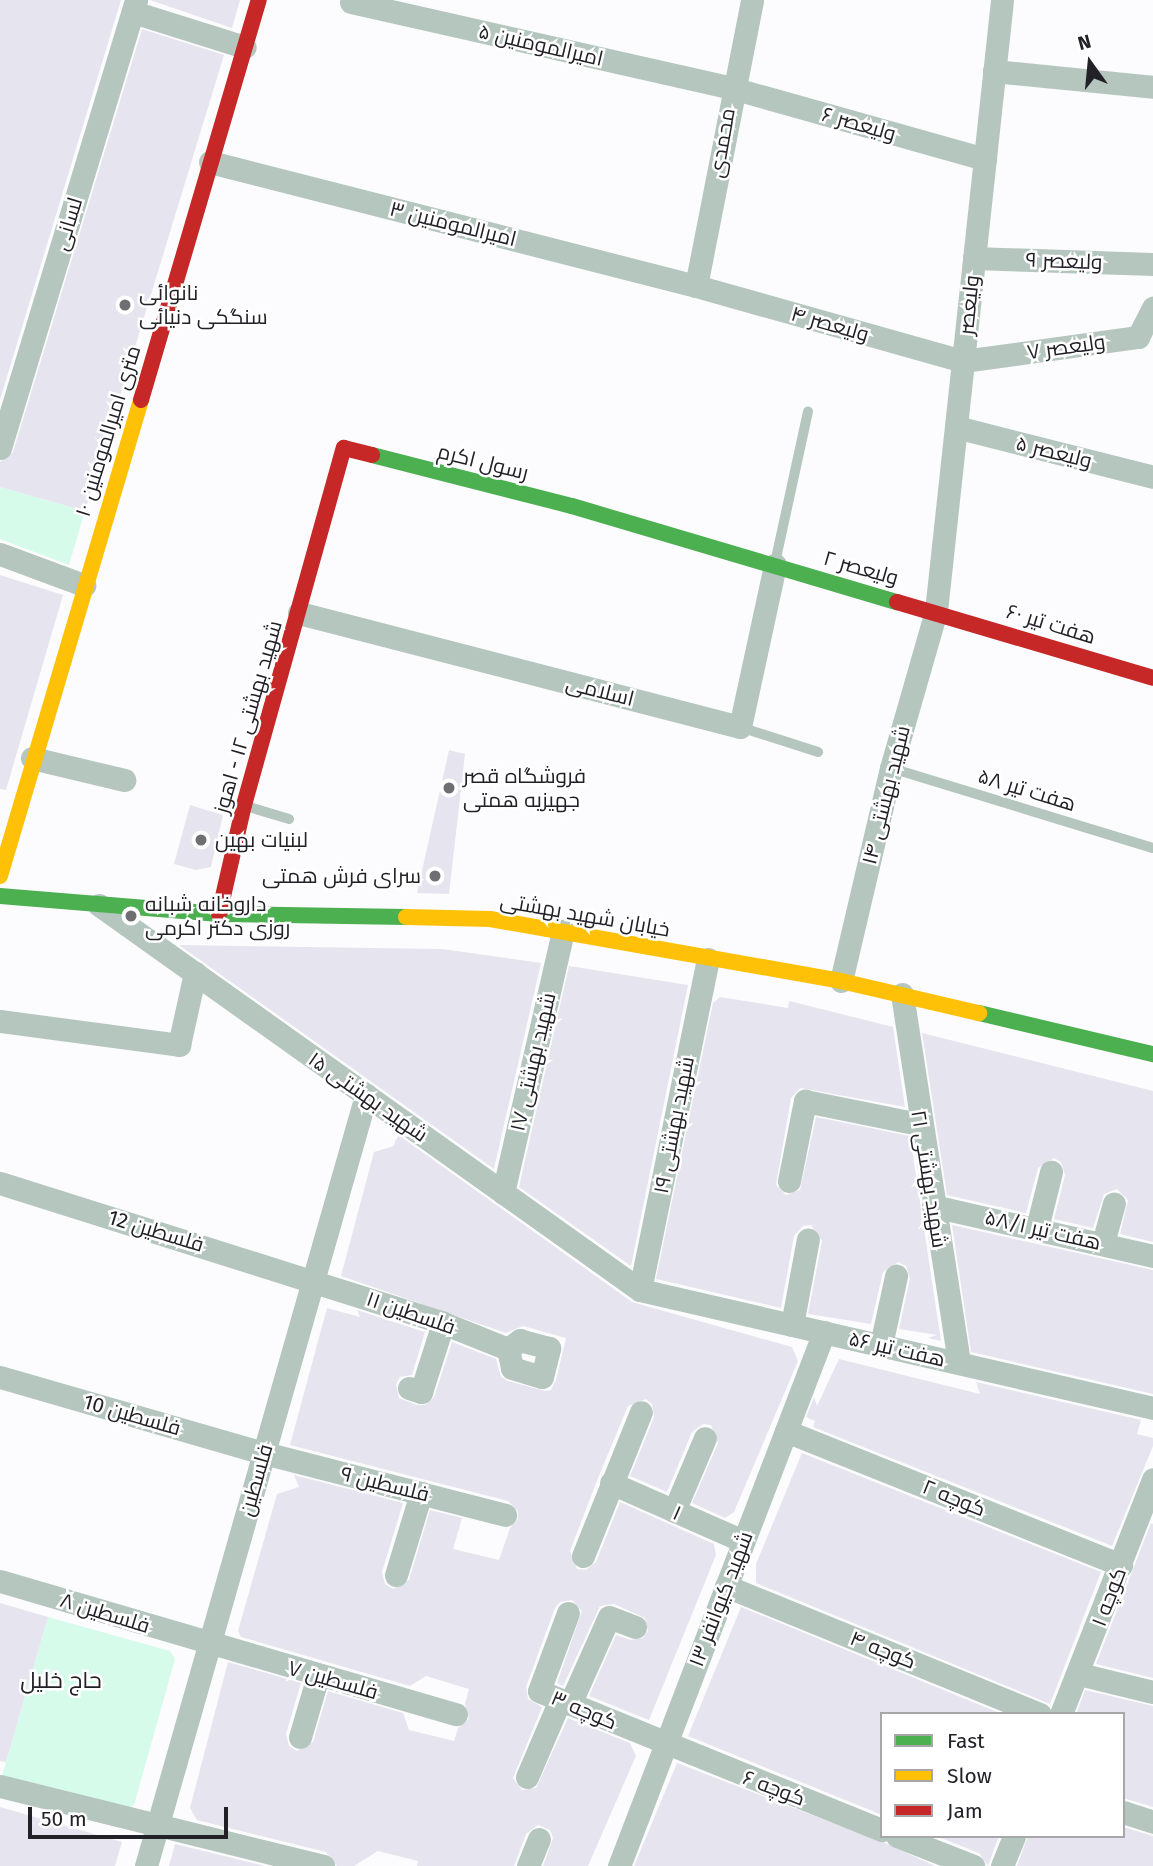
<!DOCTYPE html>
<html>
<head>
<meta charset="utf-8">
<style>
	body { margin:0 }
	#map { position:relative; width:1153px; height:1866px; overflow:hidden; background:#fcfcfe; font-family:"Fira Sans",Cairo,sans-serif }
	div>[style] { position:absolute }
	[style*='--x'] { left:calc(var(--x)*1px); top:calc(var(--y)*1px); width:calc(var(--w)*1px); rotate:calc(var(--a)*1deg) }
	.green>* { inset:0; background:#d6fbeb }
	.building>* { inset:0; background:#e6e4ee }
	.lane>* { height:10px; margin:-5px; padding:0 5px; transform-origin:5px; border-radius:5px; background:#b5c6be }
	.street>* { height:23px; margin:-11.5px; padding:0 11.5px; transform-origin:11.5px; border-radius:11.5px; background:#b5c6be }
	.fast>* { height:16px; margin:-8px; padding:0 8px; transform-origin:8px; border-radius:8px; background:#4caf50 }
	.slow>* { height:16px; margin:-8px; padding:0 8px; transform-origin:8px; border-radius:8px; background:#ffc107 }
	.jam>* { height:16px; margin:-8px; padding:0 8px; transform-origin:8px; border-radius:8px; background:#c62828 }
	.dots>* { width:19px; height:19px; translate:-50% -50%; box-sizing:border-box; border:4px solid #fff; border-radius:50% }
	span { translate:-50% -50%; white-space:nowrap; text-align:center; line-height:1.15; -webkit-text-stroke:5px #fff; paint-order:stroke }
	.street-label { font-size:21px; color:#222128 }
	.poi-label { font-size:21px; color:#222128 }
	.left { translate:0 -50%; text-align:left }
	.right { translate:-100% -50%; text-align:right }
	.neighbourhood-label { font-size:23px; color:#222128 }
	.legend { position:absolute; left:880px; top:1712px; width:245px; height:126px; box-sizing:border-box; background:#fff; border:2px solid #a7a6a9; margin:0; padding:9px 12px; list-style:none; font-size:21px; color:#222128 }
	.legend li { display:flex; align-items:center; gap:14px; height:35px }
	.legend b { width:35px; border:2px solid #a7a6a9 }
	.north { position:absolute; left:1055px; top:28px; width:70px; height:70px; -webkit-text-stroke:5px #fff; paint-order:stroke; rotate:345deg; font-size:19px; font-weight:700; line-height:28px; text-align:center; color:#222128 }
	.north::after { content:''; display:block; margin:auto; width:24px; height:32px; background:#222128; clip-path:polygon(50% 0,100% 100%,50% 72%,0 100%) }
	.scale { position:absolute; left:28px; top:1807px; width:200px; height:32px; box-sizing:border-box; border:4px solid #222128; border-top:0; padding-left:9px; font-size:21px; line-height:24px; white-space:nowrap; color:#222128; -webkit-text-stroke:5px #fff; paint-order:stroke }
</style>
</head>
<body>
<div id="map">
	<div class="green">
		<div style="clip-path:polygon(0 487px,85px 511px,69px 565px,0 539px)"></div>
		<div style="clip-path:polygon(48px 1617px,170px 1651px,175px 1659px,134px 1805px,124px 1811px,2px 1776px)"></div>
	</div>
	<div class="building">
		<div style="clip-path:polygon(0 0,121px 0,0 400px)"></div>
		<div style="clip-path:polygon(150px 0,240px 0,232px 28px)"></div>
		<div style="clip-path:polygon(142px 29px,224px 55px,85px 511px,0 487px,0 462px,13px 452px)"></div>
		<div style="clip-path:polygon(0 575px,63px 595px,6px 790px,0 789px)"></div>
		<div style="clip-path:polygon(449px 750px,465px 754px,449px 894px,417px 893px)"></div>
		<div style="clip-path:polygon(190px 805px,223px 815px,211px 867px,196px 870px,174px 864px)"></div>
		<div style="clip-path:polygon(179px 945px,442px 949px,541px 963px,494px 1169px)"></div>
		<div style="clip-path:polygon(569px 966px,688px 985px,631px 1266px,519px 1187px)"></div>
		<div style="clip-path:polygon(720px 997px,788px 1008px,789px 1001px,893px 1027px,905px 1107px,800px 1088px,791px 1098px,776px 1185px,786px 1195px,800px 1190px,816px 1117px,910px 1136px,941px 1341px,928px 1338px,937px 1335px,899px 1329px,910px 1278px,906px 1266px,898px 1262px,883px 1272px,871px 1324px,808px 1314px,822px 1241px,811px 1225px,803px 1226px,794px 1236px,781px 1308px,656px 1279px,713px 1003px)"></div>
		<div style="clip-path:polygon(922px 1033px,1153px 1091px,1153px 1242px,1120px 1234px,1128px 1200px,1117px 1189px,1104px 1194px,1093px 1228px,1054px 1219px,1065px 1175px,1061px 1162px,1054px 1158px,1038px 1168px,1026px 1213px,947px 1195px)"></div>
		<div style="clip-path:polygon(397px 1134px,632px 1302px,792px 1347px,798px 1361px,734px 1512px,725px 1518px,692px 1503px,718px 1443px,711px 1425px,703px 1424px,692px 1432px,667px 1492px,630px 1476px,654px 1417px,652px 1404px,646px 1399px,628px 1406px,598px 1478px,570px 1551px,577px 1569px,586px 1570px,596px 1562px,620px 1502px,714px 1544px,716px 1555px,649px 1720px,589px 1696px,616px 1635px,631px 1640px,643px 1638px,648px 1631px,645px 1618px,614px 1604px,600px 1606px,563px 1686px,557px 1683px,582px 1611px,572px 1600px,560px 1602px,555px 1608px,526px 1687px,528px 1699px,542px 1707px,513px 1778px,522px 1790px,536px 1788px,568px 1718px,630px 1743px,636px 1756px,588px 1866px,543px 1866px,553px 1838px,550px 1830px,538px 1825px,526px 1834px,514px 1866px,417px 1866px,418px 1861px,378px 1851px,354px 1866px,337px 1866px,326px 1852px,197px 1820px,190px 1808px,228px 1662px,301px 1683px,286px 1734px,289px 1746px,297px 1751px,313px 1742px,328px 1691px,403px 1713px,409px 1730px,454px 1741px,458px 1728px,469px 1719px,465px 1704px,469px 1689px,426px 1676px,410px 1686px,241px 1637px,238px 1631px,277px 1494px,299px 1487px,294px 1475px,403px 1503px,382px 1572px,385px 1584px,393px 1589px,409px 1580px,430px 1510px,462px 1518px,453px 1549px,499px 1560px,510px 1528px,518px 1519px,518px 1511px,508px 1501px,290px 1445px,327px 1308px,360px 1317px,357px 1310px,425px 1332px,412px 1375px,400px 1377px,396px 1384px,399px 1398px,417px 1405px,425px 1405px,434px 1397px,452px 1342px,496px 1359px,501px 1377px,508px 1381px,545px 1391px,551px 1390px,556px 1380px,566px 1338px,523px 1326px,506px 1333px,341px 1276px,374px 1152px,394px 1146px)"></div>
		<div style="clip-path:polygon(952px 1225px,1153px 1270px,1153px 1394px,971px 1352px)"></div>
		<div style="clip-path:polygon(839px 1359px,980px 1394px,976px 1382px,1141px 1420px,1137px 1434px,1153px 1438px,1153px 1446px,1112px 1546px,813px 1427px,815px 1421px,806px 1417px,814px 1397px,817px 1406px)"></div>
		<div style="clip-path:polygon(802px 1453px,1101px 1572px,1050px 1704px,756px 1583px,756px 1564px)"></div>
		<div style="clip-path:polygon(1151px 1523px,1153px 1524px,1153px 1678px,1096px 1664px)"></div>
		<div style="clip-path:polygon(0 1603px,48px 1617px,6px 1762px,0 1761px)"></div>
		<div style="clip-path:polygon(741px 1607px,1002px 1714px,882px 1714px,882px 1815px,688px 1736px)"></div>
		<div style="clip-path:polygon(1085px 1690px,1153px 1706px,1153px 1807px,1123px 1798px,1123px 1714px,1076px 1714px)"></div>
		<div style="clip-path:polygon(677px 1763px,885px 1843px,935px 1866px,634px 1866px)"></div>
		<div style="clip-path:polygon(0 1807px,122px 1842px,115px 1866px,0 1866px)"></div>
		<div style="clip-path:polygon(1123px 1827px,1153px 1836px,1153px 1866px,1017px 1866px,1028px 1836px,1123px 1836px)"></div>
		<div style="clip-path:polygon(936px 1836px,999px 1836px,988px 1866px,979px 1853px)"></div>
		<div style="clip-path:polygon(175px 1844px,265px 1866px,169px 1866px)"></div>
	</div>
	<div class="lane">
		<div style="--x:775;--y:563;--w:155;--a:-77.7"></div>
		<div style="--x:740;--y:727;--w:82;--a:17.8"></div>
		<div style="--x:891;--y:768;--w:274;--a:17"></div>
		<div style="--x:246;--y:806;--w:45;--a:16.8"></div>
	</div>
	<div class="street">
		<div style="--x:351;--y:2;--w:391;--a:12.7"></div>
		<div style="--x:732;--y:88;--w:263;--a:15.7"></div>
		<div style="--x:133;--y:12;--w:117;--a:17.4"></div>
		<div style="--x:994;--y:71;--w:160;--a:5.7"></div>
		<div style="--x:210;--y:162;--w:502;--a:14.31"></div>
		<div style="--x:696;--y:286;--w:277;--a:15.7"></div>
		<div style="--x:963;--y:361;--w:177;--a:-7.8"></div>
		<div style="--x:1138;--y:337;--w:33;--a:-63"></div>
		<div style="--x:974;--y:258;--w:179;--a:1.9"></div>
		<div style="--x:696;--y:286;--w:291;--a:-78.9"></div>
		<div style="--x:956;--y:427;--w:203;--a:14.2"></div>
		<div style="--x:0;--y:448;--w:468;--a:-73.1"></div>
		<div style="--x:0;--y:554;--w:90;--a:20.3"></div>
		<div style="--x:299;--y:613;--w:455;--a:14.5"></div>
		<div style="--x:740;--y:727;--w:166;--a:-77.8"></div>
		<div style="--x:32;--y:758;--w:95;--a:13.4"></div>
		<div style="--x:99;--y:905;--w:664;--a:35.44"></div>
		<div style="--x:640;--y:1290;--w:526;--a:12.95"></div>
		<div style="--x:841;--y:981;--w:219;--a:-76.8"></div>
		<div style="--x:891;--y:768;--w:163;--a:-74"></div>
		<div style="--x:936;--y:611;--w:615;--a:-83.83"></div>
		<div style="--x:902;--y:994;--w:373;--a:81.2"></div>
		<div style="--x:0;--y:1021;--w:181;--a:7.6"></div>
		<div style="--x:179;--y:1045;--w:74;--a:-77.5"></div>
		<div style="--x:789;--y:1181;--w:82;--a:-78.7"></div>
		<div style="--x:805;--y:1101;--w:116;--a:11.4"></div>
		<div style="--x:0;--y:1183;--w:465;--a:17.5"></div>
		<div style="--x:443;--y:1323;--w:70;--a:21.8"></div>
		<div style="--x:508;--y:1349;--w:19;--a:78"></div>
		<div style="--x:512;--y:1368;--w:31;--a:17"></div>
		<div style="--x:542;--y:1377;--w:30;--a:-76"></div>
		<div style="--x:549;--y:1348;--w:30;--a:-165"></div>
		<div style="--x:520;--y:1340;--w:15;--a:143"></div>
		<div style="--x:503;--y:1193;--w:269;--a:-77.1"></div>
		<div style="--x:933;--y:1206;--w:226;--a:12.8"></div>
		<div style="--x:1037;--y:1228;--w:58;--a:-76"></div>
		<div style="--x:1103;--y:1243;--w:41;--a:-74.6"></div>
		<div style="--x:640;--y:1290;--w:338;--a:-78.4"></div>
		<div style="--x:792;--y:1325;--w:87;--a:-79.5"></div>
		<div style="--x:881;--y:1345;--w:71;--a:-77.7"></div>
		<div style="--x:0;--y:1377;--w:275;--a:16.1"></div>
		<div style="--x:264;--y:1453;--w:249;--a:14.4"></div>
		<div style="--x:409;--y:1388;--w:13;--a:18"></div>
		<div style="--x:421;--y:1392;--w:72;--a:-72.3"></div>
		<div style="--x:786;--y:1431;--w:361;--a:21.8"></div>
		<div style="--x:611;--y:1483;--w:144;--a:23.7"></div>
		<div style="--x:674;--y:1511;--w:79;--a:-67"></div>
		<div style="--x:583;--y:1556;--w:155;--a:-68.1"></div>
		<div style="--x:396;--y:1575;--w:86;--a:-73"></div>
		<div style="--x:0;--y:1581;--w:475;--a:16.3"></div>
		<div style="--x:726;--y:1586;--w:339;--a:22.2"></div>
		<div style="--x:568;--y:1613;--w:83;--a:110.4"></div>
		<div style="--x:539;--y:1691;--w:370;--a:22.1"></div>
		<div style="--x:1079;--y:1674;--w:76;--a:13.7"></div>
		<div style="--x:570;--y:1704;--w:95;--a:-65.9"></div>
		<div style="--x:609;--y:1617;--w:28;--a:21"></div>
		<div style="--x:1061;--y:1714;--w:252;--a:-68.6"></div>
		<div style="--x:300;--y:1737;--w:64;--a:-73.6"></div>
		<div style="--x:527;--y:1777;--w:84;--a:-66.8"></div>
		<div style="--x:0;--y:1786;--w:333;--a:13.9"></div>
		<div style="--x:1123;--y:1812;--w:32;--a:18"></div>
		<div style="--x:897;--y:1836;--w:82;--a:21.5"></div>
		<div style="--x:146;--y:1866;--w:802;--a:-74.07"></div>
		<div style="--x:528;--y:1866;--w:29;--a:-68"></div>
		<div style="--x:619;--y:1866;--w:572;--a:-69"></div>
		<div style="--x:1002;--y:1866;--w:32;--a:-68"></div>
	</div>
	<div class="fast">
		<div style="--x:372;--y:455;--w:206;--a:14.3"></div>
		<div style="--x:572;--y:506;--w:339;--a:16.5"></div>
		<div style="--x:0;--y:896;--w:220;--a:4.7"></div>
		<div style="--x:219;--y:914;--w:187;--a:0.9"></div>
		<div style="--x:979;--y:1013;--w:179;--a:13.3"></div>
	</div>
	<div class="slow">
		<div style="--x:0;--y:876;--w:496;--a:-73.5"></div>
		<div style="--x:406;--y:917;--w:84;--a:1.4"></div>
		<div style="--x:490;--y:919;--w:356;--a:10"></div>
		<div style="--x:841;--y:981;--w:142;--a:13.1"></div>
	</div>
	<div class="jam">
		<div style="--x:141;--y:400;--w:417;--a:-73.6"></div>
		<div style="--x:897;--y:602;--w:267;--a:16.5"></div>
		<div style="--x:219;--y:914;--w:112;--a:-77.1"></div>
		<div style="--x:244;--y:805;--w:371;--a:-74.4"></div>
		<div style="--x:344;--y:448;--w:29;--a:14"></div>
	</div>
	<div class="dots">
		<div style="left:125px;top:305px;background:#6e6e73"></div>
		<div style="left:449px;top:788px;background:#6e6e73"></div>
		<div style="left:201px;top:840px;background:#6e6e73"></div>
		<div style="left:435px;top:876px;background:#6e6e73"></div>
		<div style="left:131px;top:916px;background:#6e6e73"></div>
	</div>
	<div class="street-label">
		<span style="left:541px;top:45px;rotate:13deg">امیرالمومنین ۵</span>
		<span style="left:859px;top:124px;rotate:16deg">ولیعصر ۶</span>
		<span style="left:722px;top:143px;rotate:-80deg">محمدی</span>
		<span style="left:68px;top:224px;rotate:-73deg">لسانی</span>
		<span style="left:453px;top:224px;rotate:14deg">امیرالمومنین ۳</span>
		<span style="left:1064px;top:261px;rotate:2deg">ولیعصر ۹</span>
		<span style="left:969px;top:305px;rotate:-84deg">ولیعصر</span>
		<span style="left:830px;top:324px;rotate:16deg">ولیعصر ۴</span>
		<span style="left:1066px;top:347px;rotate:-8deg">ولیعصر ۷</span>
		<span style="left:108px;top:431px;rotate:-73deg">۱۰ متری امیرالمومنین</span>
		<span style="left:1054px;top:452px;rotate:14deg">ولیعصر ۵</span>
		<span style="left:483px;top:462px;rotate:14deg">رسول اکرم</span>
		<span style="left:861px;top:568px;rotate:16deg">ولیعصر ۲</span>
		<span style="left:1051px;top:624px;rotate:17deg">هفت تیر ۶۰</span>
		<span style="left:600px;top:691px;rotate:14deg">اسلامی</span>
		<span style="left:248px;top:717px;rotate:-74deg">شهید بهشتی ۱۲ - اهوز</span>
		<span style="left:1027px;top:790px;rotate:17deg">هفت تیر ۵۸</span>
		<span style="left:886px;top:795px;rotate:-76deg">شهید بهشتی ۱۴</span>
		<span style="left:585px;top:915px;rotate:10deg">خیابان شهید بهشتی</span>
		<span style="left:533px;top:1062px;rotate:-77deg">شهید بهشتی ۱۷</span>
		<span style="left:368px;top:1097px;rotate:35deg">شهید بهشتی ۱۵</span>
		<span style="left:674px;top:1125px;rotate:-79deg">شهید بهشتی ۱۹</span>
		<span style="left:929px;top:1179px;rotate:81deg">شهید بهشتی ۲۱</span>
		<span style="left:1043px;top:1230px;rotate:13deg">هفت تیر ۵۸/۱</span>
		<span style="left:156px;top:1231px;rotate:17deg">فلسطین 12</span>
		<span style="left:411px;top:1313px;rotate:19deg">فلسطین ۱۱</span>
		<span style="left:897px;top:1349px;rotate:13deg">هفت تیر ۵۶</span>
		<span style="left:132px;top:1415px;rotate:16deg">فلسطین 10</span>
		<span style="left:256px;top:1480px;rotate:-74deg">فلسطین</span>
		<span style="left:385px;top:1484px;rotate:14deg">فلسطین ۹</span>
		<span style="left:954px;top:1498px;rotate:22deg">کوچه ۲</span>
		<span style="left:677px;top:1513px;rotate:24deg">۱</span>
		<span style="left:1109px;top:1597px;rotate:-69deg">کوچه ۱</span>
		<span style="left:721px;top:1599px;rotate:-69deg">شهید کیوانفر ۱۳</span>
		<span style="left:105px;top:1613px;rotate:17deg">فلسطین ۸</span>
		<span style="left:883px;top:1650px;rotate:22deg">کوچه ۴</span>
		<span style="left:333px;top:1680px;rotate:16deg">فلسطین ۷</span>
		<span style="left:584px;top:1710px;rotate:23deg">کوچه ۳</span>
		<span style="left:774px;top:1788px;rotate:21deg">کوچه ۶</span>
	</div>
	<div class="poi-label">
		<span class="left" style="left:139px;top:305px">نانوائی<br>سنگکی دنیائی</span>
		<span class="left" style="left:463px;top:788px">فروشگاه قصر<br>جهیزیه همتی</span>
		<span class="left" style="left:215px;top:840px">لبنیات بهین</span>
		<span class="right" style="left:421px;top:876px">سرای فرش همتی</span>
		<span class="left" style="left:145px;top:916px">داروخانه شبانه<br>روزی دکتر اکرمی</span>
	</div>
	<div class="neighbourhood-label">
		<span style="left:61px;top:1680px">حاج خلیل</span>
	</div>
	<ul class="legend">
	<li><b style="height:9px;background:#4caf50"></b>Fast</li>
	<li><b style="height:9px;background:#ffc107"></b>Slow</li>
	<li><b style="height:9px;background:#c62828"></b>Jam</li>
	</ul>
	<div class="north">N</div>
	<div class="scale">50 m</div>
</div>
</body>
</html>
